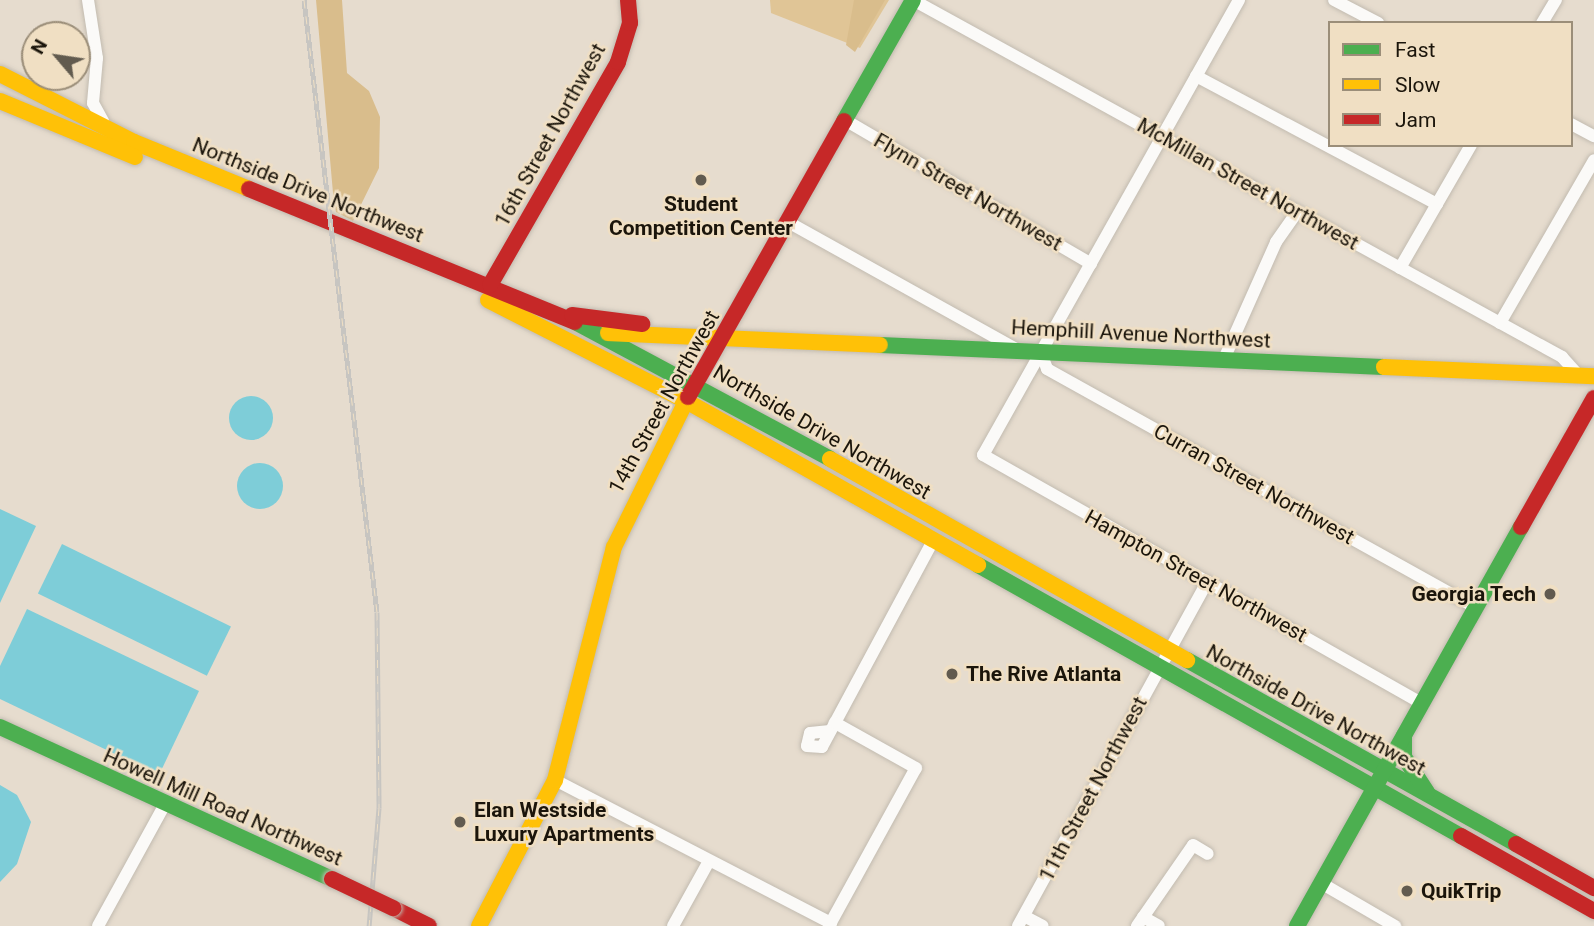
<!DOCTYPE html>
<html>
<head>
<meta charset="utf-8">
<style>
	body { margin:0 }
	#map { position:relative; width:1594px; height:926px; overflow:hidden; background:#e6dcce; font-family:Roboto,sans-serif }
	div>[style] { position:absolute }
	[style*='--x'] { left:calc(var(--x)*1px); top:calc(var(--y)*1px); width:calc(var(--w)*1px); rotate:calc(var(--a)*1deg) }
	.green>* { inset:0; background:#e0c596 }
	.forest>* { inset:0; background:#d9bd8c }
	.water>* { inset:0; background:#7ecdd8; transform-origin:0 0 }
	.round { border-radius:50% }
	.roads { filter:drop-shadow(0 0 2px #c2bbb0) drop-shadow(0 0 2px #c2bbb0) }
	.street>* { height:12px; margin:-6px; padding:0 6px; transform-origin:6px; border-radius:6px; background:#fbfaf8 }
	.fast>* { height:16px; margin:-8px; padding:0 8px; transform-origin:8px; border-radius:8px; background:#4caf50 }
	.slow>* { height:16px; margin:-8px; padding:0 8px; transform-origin:8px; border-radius:8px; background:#ffc107 }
	.jam>* { height:16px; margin:-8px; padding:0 8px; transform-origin:8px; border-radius:8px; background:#c62828 }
	.rail>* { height:5px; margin-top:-2.5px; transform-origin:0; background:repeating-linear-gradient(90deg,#f0dfc3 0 8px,#c7c5c1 0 16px); box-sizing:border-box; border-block:2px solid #c7c5c1 }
	.bridges { filter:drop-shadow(0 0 2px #c2bbb0) drop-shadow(0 0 2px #c2bbb0) }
	.jam-bridge>* { height:16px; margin:-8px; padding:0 8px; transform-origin:8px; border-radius:8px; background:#c62828 }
	.dots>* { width:19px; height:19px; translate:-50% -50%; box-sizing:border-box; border:4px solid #f0dfc3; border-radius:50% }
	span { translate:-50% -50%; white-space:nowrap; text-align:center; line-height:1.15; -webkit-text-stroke:5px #f0dfc3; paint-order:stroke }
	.street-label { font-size:21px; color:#1b150b }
	.poi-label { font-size:21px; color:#1b150b; font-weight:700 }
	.right { translate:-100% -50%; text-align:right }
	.left { translate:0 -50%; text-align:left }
	.legend { position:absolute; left:1328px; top:21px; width:245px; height:126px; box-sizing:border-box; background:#f0dfc3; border:2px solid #9b8e79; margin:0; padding:9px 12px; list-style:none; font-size:21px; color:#1b150b }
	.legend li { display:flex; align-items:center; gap:14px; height:35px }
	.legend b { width:35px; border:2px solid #9b8e79 }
	.north { position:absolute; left:21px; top:21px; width:70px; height:70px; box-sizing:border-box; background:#f0dfc3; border:2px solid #9b8e79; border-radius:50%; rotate:299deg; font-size:19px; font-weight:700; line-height:28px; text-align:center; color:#1b150b }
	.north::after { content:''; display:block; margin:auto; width:24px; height:32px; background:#625b4f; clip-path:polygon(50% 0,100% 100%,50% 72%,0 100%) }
</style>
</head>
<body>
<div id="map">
	<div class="green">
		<div style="clip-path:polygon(770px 0,889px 0,860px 48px,771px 13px)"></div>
	</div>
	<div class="forest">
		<div style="clip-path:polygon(316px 0,342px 0,347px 73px,369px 91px,380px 117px,379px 168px,353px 221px,336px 212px,333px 193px)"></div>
		<div style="clip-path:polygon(854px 0,885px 0,855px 52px,846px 45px)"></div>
	</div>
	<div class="water">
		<div class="round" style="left:229px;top:396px;width:44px;height:44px"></div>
		<div class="round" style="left:237px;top:463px;width:46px;height:46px"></div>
		<div style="clip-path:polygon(0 509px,36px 526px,0 603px)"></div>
		<div style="left:62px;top:544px;width:188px;height:55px;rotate:26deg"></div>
		<div style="clip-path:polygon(27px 609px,199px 691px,159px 775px,0 699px,0 666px)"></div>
		<div style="clip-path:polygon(0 785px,17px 795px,31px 822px,17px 864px,0 882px)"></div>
	</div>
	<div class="roads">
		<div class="street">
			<div style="--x:88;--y:0;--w:59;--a:81.2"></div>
			<div style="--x:97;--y:58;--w:45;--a:95.1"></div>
			<div style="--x:93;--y:103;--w:21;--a:61"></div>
			<div style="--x:913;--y:0;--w:741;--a:28.81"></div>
			<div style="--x:1562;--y:357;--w:24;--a:48"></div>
			<div style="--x:1239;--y:0;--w:522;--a:119.36"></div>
			<div style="--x:983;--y:455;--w:506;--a:29.51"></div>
			<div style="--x:1334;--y:0;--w:50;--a:27.6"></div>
			<div style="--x:1542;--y:23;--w:27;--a:-59"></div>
			<div style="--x:1196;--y:76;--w:273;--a:28"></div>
			<div style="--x:845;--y:120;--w:285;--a:30.3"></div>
			<div style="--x:1571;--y:124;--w:26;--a:28"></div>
			<div style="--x:788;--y:222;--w:261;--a:29.1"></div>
			<div style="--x:1400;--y:268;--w:142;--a:-60"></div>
			<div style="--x:1500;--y:323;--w:188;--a:-60"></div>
			<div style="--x:1041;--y:353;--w:17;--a:69"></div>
			<div style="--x:1047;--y:369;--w:491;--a:29.1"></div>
			<div style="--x:1224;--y:359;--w:128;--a:-66"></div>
			<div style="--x:1276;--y:242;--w:37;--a:-55"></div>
			<div style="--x:830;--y:731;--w:20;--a:174"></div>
			<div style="--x:810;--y:733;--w:13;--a:103"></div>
			<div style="--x:807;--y:746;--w:15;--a:4"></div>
			<div style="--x:822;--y:747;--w:236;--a:-61.7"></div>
			<div style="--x:555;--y:780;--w:311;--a:27.4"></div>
			<div style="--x:1321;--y:883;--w:86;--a:30.2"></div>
			<div style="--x:1024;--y:916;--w:21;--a:28"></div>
			<div style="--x:1143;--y:917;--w:18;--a:29"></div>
			<div style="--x:98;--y:926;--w:137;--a:-61.2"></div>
			<div style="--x:673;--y:926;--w:74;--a:-61"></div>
			<div style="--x:829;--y:926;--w:180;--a:-61.2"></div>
			<div style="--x:916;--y:768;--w:93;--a:-150.9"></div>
			<div style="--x:1018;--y:926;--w:393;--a:-61.2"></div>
			<div style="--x:1137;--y:926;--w:98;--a:-55.3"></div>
			<div style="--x:1193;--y:845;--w:17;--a:31"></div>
		</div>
		<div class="fast">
			<div style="--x:844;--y:121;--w:139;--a:-60.3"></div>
			<div style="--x:575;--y:322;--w:289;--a:28.2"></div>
			<div style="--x:880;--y:345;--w:504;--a:2.5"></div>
			<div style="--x:978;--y:565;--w:554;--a:29.3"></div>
			<div style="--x:1187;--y:660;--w:377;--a:29.2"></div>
			<div style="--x:0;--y:727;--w:365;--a:24.6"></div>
			<div style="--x:1404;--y:736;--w:21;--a:90"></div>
			<div style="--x:1404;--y:757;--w:42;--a:56.7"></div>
			<div style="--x:1297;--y:926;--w:458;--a:-60.7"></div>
		</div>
		<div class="slow">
			<div style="--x:0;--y:74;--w:150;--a:26.9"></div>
			<div style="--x:134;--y:142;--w:124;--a:22.2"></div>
			<div style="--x:0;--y:101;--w:146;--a:22.5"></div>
			<div style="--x:488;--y:300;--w:222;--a:27"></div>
			<div style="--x:686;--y:401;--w:335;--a:29.3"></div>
			<div style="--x:608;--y:333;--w:272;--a:2.5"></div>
			<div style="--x:1384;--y:367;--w:210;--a:2.5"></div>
			<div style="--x:830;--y:459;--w:410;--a:29.4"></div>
			<div style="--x:479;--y:926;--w:165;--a:-62.5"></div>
			<div style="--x:555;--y:780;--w:240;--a:-75.8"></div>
			<div style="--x:614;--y:547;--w:163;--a:-63.7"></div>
		</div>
		<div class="jam">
			<div style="--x:249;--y:189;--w:352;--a:22.2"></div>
			<div style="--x:490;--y:285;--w:257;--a:-60.1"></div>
			<div style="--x:618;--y:62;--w:41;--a:-72.9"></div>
			<div style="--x:630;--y:23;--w:23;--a:-95"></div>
			<div style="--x:572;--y:315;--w:71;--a:7.3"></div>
			<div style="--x:688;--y:397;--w:317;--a:-60.5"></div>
			<div style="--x:1521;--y:527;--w:148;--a:-60.5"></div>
			<div style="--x:1461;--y:836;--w:153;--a:29.4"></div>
			<div style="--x:1516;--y:844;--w:90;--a:29.4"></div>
			<div style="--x:393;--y:908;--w:40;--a:26.6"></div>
		</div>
	</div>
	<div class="rail">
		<div style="--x:304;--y:0;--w:616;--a:83.2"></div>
		<div style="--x:377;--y:612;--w:196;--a:89.4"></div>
		<div style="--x:379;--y:808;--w:118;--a:94.8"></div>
	</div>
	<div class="bridges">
		<div class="jam-bridge">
			<div style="--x:332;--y:879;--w:68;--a:25.4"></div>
		</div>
	</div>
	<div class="dots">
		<div style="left:701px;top:180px;background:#625b4f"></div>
		<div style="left:1550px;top:594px;background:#625b4f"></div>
		<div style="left:952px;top:674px;background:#625b4f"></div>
		<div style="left:460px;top:822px;background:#625b4f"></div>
		<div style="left:1407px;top:891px;background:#625b4f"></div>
	</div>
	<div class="street-label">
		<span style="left:550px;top:135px;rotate:-61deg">16th Street Northwest</span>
		<span style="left:1248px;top:184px;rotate:29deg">McMillan Street Northwest</span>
		<span style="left:308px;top:190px;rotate:22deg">Northside Drive Northwest</span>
		<span style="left:968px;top:192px;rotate:30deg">Flynn Street Northwest</span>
		<span style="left:1141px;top:334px;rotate:3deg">Hemphill Avenue Northwest</span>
		<span style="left:664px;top:402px;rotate:-61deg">14th Street Northwest</span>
		<span style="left:822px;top:432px;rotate:30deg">Northside Drive Northwest</span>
		<span style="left:1254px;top:484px;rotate:29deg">Curran Street Northwest</span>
		<span style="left:1196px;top:576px;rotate:29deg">Hampton Street Northwest</span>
		<span style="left:1316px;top:710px;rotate:29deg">Northside Drive Northwest</span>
		<span style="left:1093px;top:789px;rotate:-62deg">11th Street Northwest</span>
		<span style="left:223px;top:807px;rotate:24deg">Howell Mill Road Northwest</span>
	</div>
	<div class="poi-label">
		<span style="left:701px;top:216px">Student<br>Competition Center</span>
		<span class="right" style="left:1536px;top:594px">Georgia Tech</span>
		<span class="left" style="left:966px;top:674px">The Rive Atlanta</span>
		<span class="left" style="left:474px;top:822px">Elan Westside<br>Luxury Apartments</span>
		<span class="left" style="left:1421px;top:891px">QuikTrip</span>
	</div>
	<ul class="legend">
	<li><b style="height:9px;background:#4caf50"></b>Fast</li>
	<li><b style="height:9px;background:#ffc107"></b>Slow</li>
	<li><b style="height:9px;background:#c62828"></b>Jam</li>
	</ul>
	<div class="north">N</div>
</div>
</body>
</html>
